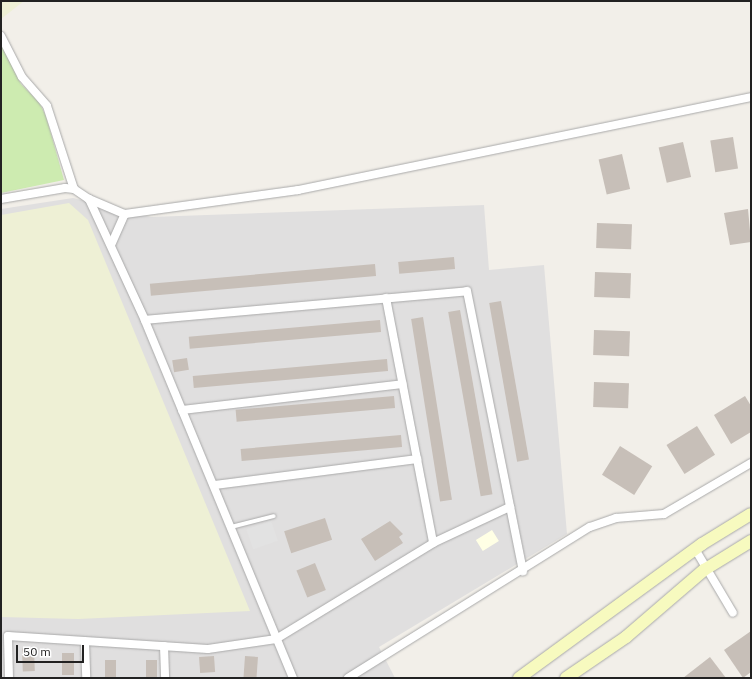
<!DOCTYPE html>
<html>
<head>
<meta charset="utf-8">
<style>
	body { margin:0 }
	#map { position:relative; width:752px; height:679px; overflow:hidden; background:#f2efe9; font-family:"IBM Plex Sans",sans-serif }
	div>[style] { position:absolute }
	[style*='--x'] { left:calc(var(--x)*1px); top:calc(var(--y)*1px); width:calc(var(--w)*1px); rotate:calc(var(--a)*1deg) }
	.residential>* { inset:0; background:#e0dfdf }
	.education>* { inset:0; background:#ffffe5; transform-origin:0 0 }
	.farmland>* { inset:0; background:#eef0d5 }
	.grass>* { inset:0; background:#cdebb0 }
	.parking>* { inset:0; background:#e2e2e2; transform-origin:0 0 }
	.building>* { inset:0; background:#c7bfb8; transform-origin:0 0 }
	.roads { filter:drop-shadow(0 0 1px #a9a9a9) drop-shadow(0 0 1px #a9a9a9) }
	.lane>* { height:4px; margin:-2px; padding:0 2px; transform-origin:2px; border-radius:2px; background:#fff }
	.street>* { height:8px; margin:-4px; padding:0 4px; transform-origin:4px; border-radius:4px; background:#fff }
	.secondary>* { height:12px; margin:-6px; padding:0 6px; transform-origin:6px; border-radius:6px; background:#f7fabf }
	span { translate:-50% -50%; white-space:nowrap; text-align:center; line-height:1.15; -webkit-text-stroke:3.5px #fff; paint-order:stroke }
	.frame { position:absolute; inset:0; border:2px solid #222; pointer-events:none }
	.scale { position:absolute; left:16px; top:645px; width:68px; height:18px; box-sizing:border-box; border:2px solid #222; border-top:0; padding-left:5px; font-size:12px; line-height:14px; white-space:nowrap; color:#222; -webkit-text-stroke:3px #fff; paint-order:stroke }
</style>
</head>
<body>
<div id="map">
	<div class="residential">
		<div style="clip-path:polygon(73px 198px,151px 217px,484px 205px,489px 270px,544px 265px,567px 534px,379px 647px,395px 678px,1px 678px,1px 209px)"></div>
	</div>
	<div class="education">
		<div style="left:492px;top:530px;width:13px;height:19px;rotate:58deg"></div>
	</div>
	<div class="farmland">
		<div style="clip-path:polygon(1px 1px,24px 1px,1px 19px)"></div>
		<div style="clip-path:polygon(69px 203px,88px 220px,250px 611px,78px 619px,1px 617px,1px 215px)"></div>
	</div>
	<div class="grass">
		<div style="clip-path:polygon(1px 44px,21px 84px,39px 102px,46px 116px,64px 180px,1px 193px)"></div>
	</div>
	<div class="parking">
		<div style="left:271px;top:521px;width:21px;height:26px;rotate:71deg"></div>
	</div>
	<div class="building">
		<div style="left:733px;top:137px;width:32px;height:23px;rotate:81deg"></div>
		<div style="left:683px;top:142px;width:36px;height:25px;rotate:77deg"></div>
		<div style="left:622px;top:154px;width:36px;height:24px;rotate:77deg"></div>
		<div style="clip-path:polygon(748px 209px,751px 242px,730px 245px,724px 213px)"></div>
		<div style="left:597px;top:223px;width:35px;height:25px;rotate:2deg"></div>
		<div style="left:454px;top:257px;width:12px;height:56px;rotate:85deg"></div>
		<div style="left:375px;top:264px;width:12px;height:226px;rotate:85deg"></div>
		<div style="left:595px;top:272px;width:36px;height:25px;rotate:2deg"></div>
		<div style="left:501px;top:301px;width:161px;height:12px;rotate:80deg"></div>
		<div style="left:460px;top:310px;width:187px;height:12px;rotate:80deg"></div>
		<div style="left:423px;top:317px;width:185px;height:12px;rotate:81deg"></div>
		<div style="left:380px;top:320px;width:12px;height:192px;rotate:85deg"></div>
		<div style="left:594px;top:330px;width:36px;height:25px;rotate:2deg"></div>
		<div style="left:187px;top:358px;width:12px;height:15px;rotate:81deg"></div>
		<div style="left:387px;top:359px;width:12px;height:195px;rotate:85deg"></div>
		<div style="left:594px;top:382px;width:35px;height:25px;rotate:2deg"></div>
		<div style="left:394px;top:396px;width:12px;height:159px;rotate:85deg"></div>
		<div style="clip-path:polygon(745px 396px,751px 406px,751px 432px,731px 444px,714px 415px)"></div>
		<div style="left:697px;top:426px;width:34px;height:36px;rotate:58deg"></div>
		<div style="left:401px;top:435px;width:12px;height:161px;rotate:85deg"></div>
		<div style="left:620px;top:446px;width:38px;height:34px;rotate:32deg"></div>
		<div style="left:325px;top:518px;width:23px;height:43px;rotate:72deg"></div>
		<div style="clip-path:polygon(390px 521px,403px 534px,399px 537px,403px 543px,375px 561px,361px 539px)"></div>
		<div style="left:315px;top:563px;width:29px;height:20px;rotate:68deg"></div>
		<div style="clip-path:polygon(751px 631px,751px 672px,743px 678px,724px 650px)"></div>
		<div style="left:34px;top:648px;width:23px;height:12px;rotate:88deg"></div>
		<div style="left:62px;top:653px;width:12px;height:22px"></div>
		<div style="left:214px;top:656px;width:16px;height:15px;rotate:86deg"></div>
		<div style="left:245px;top:656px;width:13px;height:22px;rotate:4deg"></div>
		<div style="clip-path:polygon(710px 657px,726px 678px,683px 678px)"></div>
		<div style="left:105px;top:660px;width:11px;height:18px"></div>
		<div style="left:146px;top:660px;width:11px;height:18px"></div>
	</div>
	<div class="roads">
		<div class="lane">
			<div style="--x:231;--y:527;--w:44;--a:-14.3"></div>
		</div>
		<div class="street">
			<div style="--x:1;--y:36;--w:46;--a:62.9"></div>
			<div style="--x:22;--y:77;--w:38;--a:49"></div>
			<div style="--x:47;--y:106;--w:87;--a:72"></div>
			<div style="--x:1;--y:199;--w:65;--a:-9.8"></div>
			<div style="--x:65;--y:188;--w:9;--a:6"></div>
			<div style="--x:74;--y:189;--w:18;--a:34"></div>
			<div style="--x:89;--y:199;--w:133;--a:65.2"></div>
			<div style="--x:89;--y:199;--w:39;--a:23"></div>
			<div style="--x:125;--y:214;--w:175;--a:-7.9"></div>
			<div style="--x:298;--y:190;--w:462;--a:-11.6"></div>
			<div style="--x:111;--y:245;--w:34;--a:-66"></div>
			<div style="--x:386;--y:298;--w:249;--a:79.1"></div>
			<div style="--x:182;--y:410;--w:222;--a:-6.7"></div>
			<div style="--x:215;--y:485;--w:204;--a:-7.3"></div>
			<div style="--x:695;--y:549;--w:74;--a:59.3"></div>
			<div style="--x:85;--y:642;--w:36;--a:88"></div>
			<div style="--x:164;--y:646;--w:32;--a:88"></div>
			<div style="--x:9;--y:678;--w:42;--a:-91.4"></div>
			<div style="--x:8;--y:636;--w:200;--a:3.7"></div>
			<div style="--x:208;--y:649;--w:69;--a:-8.4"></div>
			<div style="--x:276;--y:639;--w:184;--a:-31.4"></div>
			<div style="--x:433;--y:543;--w:85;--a:-25.1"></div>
			<div style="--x:293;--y:678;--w:387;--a:-112.5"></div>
			<div style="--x:145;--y:320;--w:323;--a:-5.1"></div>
			<div style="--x:467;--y:291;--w:286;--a:78.7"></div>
			<div style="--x:348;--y:678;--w:285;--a:-32"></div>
			<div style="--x:590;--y:527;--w:28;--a:-19"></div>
			<div style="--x:616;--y:518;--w:48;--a:-4.8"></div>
			<div style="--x:664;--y:514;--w:101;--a:-30.4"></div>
		</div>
		<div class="secondary">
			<div style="--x:519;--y:678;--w:227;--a:-36.2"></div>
			<div style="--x:702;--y:544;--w:57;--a:-31.5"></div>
			<div style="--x:566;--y:678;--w:73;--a:-34.3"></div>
			<div style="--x:626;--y:637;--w:103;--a:-40.7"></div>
			<div style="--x:704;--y:570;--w:55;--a:-31.7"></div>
		</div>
	</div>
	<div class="frame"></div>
	<div class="scale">50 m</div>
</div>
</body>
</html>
